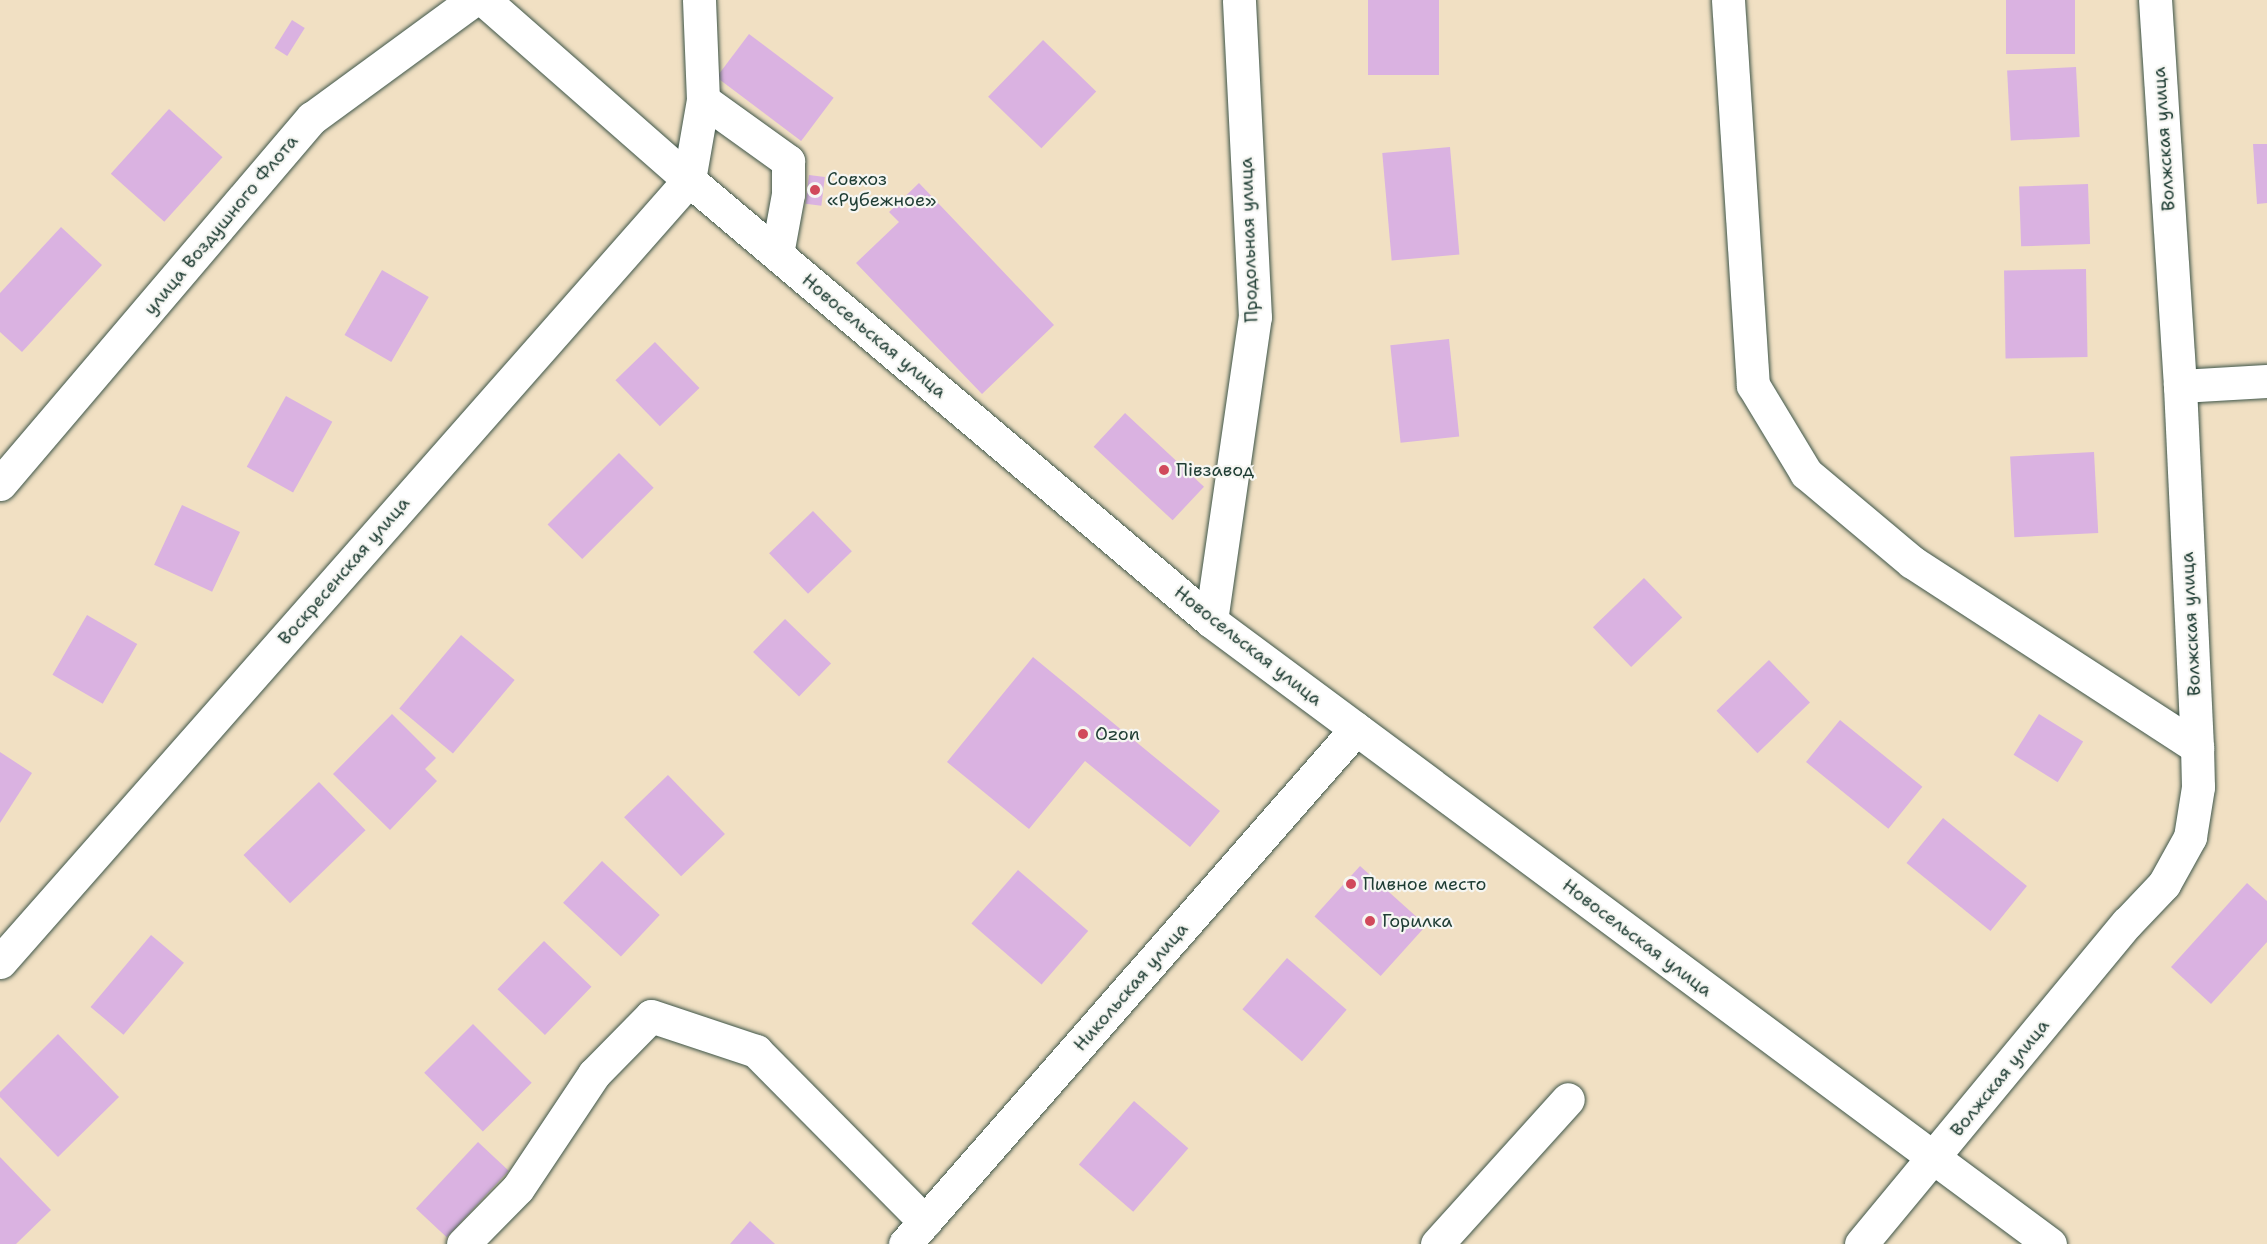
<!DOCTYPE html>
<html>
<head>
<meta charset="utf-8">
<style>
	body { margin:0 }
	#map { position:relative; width:2267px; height:1244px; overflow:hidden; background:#f1e0c3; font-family:"Shantell Sans",sans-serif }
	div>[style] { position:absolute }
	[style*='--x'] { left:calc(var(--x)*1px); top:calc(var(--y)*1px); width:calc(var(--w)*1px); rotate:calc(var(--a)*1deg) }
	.building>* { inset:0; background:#dab2e1; transform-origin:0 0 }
	.roads { filter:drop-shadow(0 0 2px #3e5549) drop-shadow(0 0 2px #3e5549) }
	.minor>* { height:33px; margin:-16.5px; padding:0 16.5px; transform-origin:16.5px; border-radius:16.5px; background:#fff }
	.dots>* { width:16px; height:16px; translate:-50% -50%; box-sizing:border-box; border:3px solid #f6f6f2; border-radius:50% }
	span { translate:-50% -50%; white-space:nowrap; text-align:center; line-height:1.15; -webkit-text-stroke:4.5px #f6f6f2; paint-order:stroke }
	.street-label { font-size:18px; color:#1f3d34 }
	.poi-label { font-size:18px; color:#1f3d34 }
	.left { translate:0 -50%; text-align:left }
</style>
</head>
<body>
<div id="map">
	<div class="building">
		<div style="left:1368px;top:0;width:71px;height:75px"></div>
		<div style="left:2006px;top:0;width:69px;height:54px"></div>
		<div style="left:292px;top:20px;width:15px;height:33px;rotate:32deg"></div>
		<div style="left:749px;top:34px;width:106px;height:54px;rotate:37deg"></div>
		<div style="left:1043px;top:40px;width:74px;height:79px;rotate:44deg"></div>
		<div style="left:2076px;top:67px;width:70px;height:69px;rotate:87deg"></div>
		<div style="left:169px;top:109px;width:72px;height:87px;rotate:42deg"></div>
		<div style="clip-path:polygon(2253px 144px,2267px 144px,2267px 203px,2257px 204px)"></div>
		<div style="left:1450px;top:147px;width:108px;height:68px;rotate:85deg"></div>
		<div style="left:809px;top:175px;width:16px;height:29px;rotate:7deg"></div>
		<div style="clip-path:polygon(919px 183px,1054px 325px,982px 394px,856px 263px,899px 222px,889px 212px)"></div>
		<div style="left:2088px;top:184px;width:60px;height:69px;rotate:88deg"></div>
		<div style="clip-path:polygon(61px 227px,102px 265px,22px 352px,0 332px,0 293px)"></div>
		<div style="left:2086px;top:269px;width:88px;height:82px;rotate:89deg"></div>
		<div style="left:382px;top:270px;width:54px;height:75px;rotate:30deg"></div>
		<div style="left:1449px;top:339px;width:98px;height:59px;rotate:84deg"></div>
		<div style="left:655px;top:342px;width:64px;height:55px;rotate:46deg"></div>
		<div style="left:286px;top:396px;width:53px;height:81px;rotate:29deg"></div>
		<div style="left:1125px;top:413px;width:108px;height:46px;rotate:43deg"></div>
		<div style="left:2094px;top:452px;width:81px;height:84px;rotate:87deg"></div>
		<div style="left:619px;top:453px;width:49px;height:101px;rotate:45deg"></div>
		<div style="left:182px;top:505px;width:64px;height:66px;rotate:25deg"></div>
		<div style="left:813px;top:511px;width:56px;height:61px;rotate:46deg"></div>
		<div style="left:1644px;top:578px;width:55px;height:71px;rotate:46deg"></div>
		<div style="left:87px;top:615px;width:58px;height:69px;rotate:30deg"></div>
		<div style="left:785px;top:619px;width:64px;height:46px;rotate:44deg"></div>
		<div style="left:461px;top:635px;width:70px;height:96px;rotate:40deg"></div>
		<div style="clip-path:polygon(1033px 657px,1220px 811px,1190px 847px,1085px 761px,1029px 829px,947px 762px)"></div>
		<div style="left:1769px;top:660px;width:59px;height:73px;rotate:46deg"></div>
		<div style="clip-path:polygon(392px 714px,436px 758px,425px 769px,437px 781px,390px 830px,333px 774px)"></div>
		<div style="left:2039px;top:714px;width:52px;height:48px;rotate:32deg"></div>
		<div style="left:1840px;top:720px;width:106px;height:54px;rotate:39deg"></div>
		<div style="clip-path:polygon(0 752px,32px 773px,0 823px)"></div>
		<div style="left:668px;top:775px;width:82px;height:61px;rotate:46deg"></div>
		<div style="left:319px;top:782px;width:67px;height:105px;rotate:46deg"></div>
		<div style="left:1943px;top:818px;width:108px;height:58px;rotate:39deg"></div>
		<div style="left:602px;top:861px;width:79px;height:57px;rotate:43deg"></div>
		<div style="left:1360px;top:866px;width:89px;height:68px;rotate:42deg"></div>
		<div style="left:1018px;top:870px;width:93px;height:71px;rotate:41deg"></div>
		<div style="clip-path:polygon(2247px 883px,2267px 901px,2267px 942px,2211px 1004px,2171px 967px)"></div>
		<div style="left:151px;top:935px;width:43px;height:94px;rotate:40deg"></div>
		<div style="left:544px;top:941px;width:66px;height:67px;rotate:44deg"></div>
		<div style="left:1287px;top:958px;width:79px;height:68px;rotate:41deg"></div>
		<div style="left:473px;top:1024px;width:83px;height:69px;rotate:45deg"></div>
		<div style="clip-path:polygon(58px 1034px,119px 1097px,58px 1157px,0 1097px,0 1092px)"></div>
		<div style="left:1134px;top:1101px;width:72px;height:84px;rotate:41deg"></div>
		<div style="left:478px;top:1142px;width:42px;height:91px;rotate:43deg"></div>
		<div style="clip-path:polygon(0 1157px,51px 1210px,16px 1244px,0 1244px)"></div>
		<div style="clip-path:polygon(750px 1221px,775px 1244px,730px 1244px)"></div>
	</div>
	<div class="roads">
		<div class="minor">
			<div style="--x:484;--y:0;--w:273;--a:41.3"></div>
			<div style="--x:689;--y:180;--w:683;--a:40.19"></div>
			<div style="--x:1211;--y:621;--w:1045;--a:36.6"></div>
			<div style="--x:699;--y:0;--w:100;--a:87.7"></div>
			<div style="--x:1728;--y:0;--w:386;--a:86.3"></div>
			<div style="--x:1753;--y:385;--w:103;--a:58.9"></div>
			<div style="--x:1806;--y:473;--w:138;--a:40"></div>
			<div style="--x:1912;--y:562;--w:340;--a:33"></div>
			<div style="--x:689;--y:180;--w:81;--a:-80.1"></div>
			<div style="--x:703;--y:100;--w:105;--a:35.7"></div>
			<div style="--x:788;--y:161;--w:33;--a:90"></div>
			<div style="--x:788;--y:194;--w:61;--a:100.4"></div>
			<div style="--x:2180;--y:386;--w:87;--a:-3.3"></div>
			<div style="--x:0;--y:484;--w:481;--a:-49.6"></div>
			<div style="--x:312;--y:118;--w:200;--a:-36.2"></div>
			<div style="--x:1211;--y:621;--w:307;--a:-81.8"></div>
			<div style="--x:1255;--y:317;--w:317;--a:-92.9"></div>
			<div style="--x:0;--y:962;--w:1042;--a:-48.62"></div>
			<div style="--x:463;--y:1244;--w:78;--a:-45.5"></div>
			<div style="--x:518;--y:1188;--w:137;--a:-56.3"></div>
			<div style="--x:594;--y:1074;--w:81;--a:-45.5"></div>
			<div style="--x:651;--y:1016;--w:111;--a:18.4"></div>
			<div style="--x:756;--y:1051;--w:240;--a:45.3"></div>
			<div style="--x:905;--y:1244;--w:685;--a:-48.79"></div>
			<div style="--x:1437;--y:1244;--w:195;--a:-47.9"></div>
			<div style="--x:1861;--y:1244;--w:417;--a:-50.4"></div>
			<div style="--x:2127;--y:923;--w:54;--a:-46.5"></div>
			<div style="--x:2164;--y:884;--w:54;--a:-61"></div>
			<div style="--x:2190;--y:837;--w:51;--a:-80.9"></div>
			<div style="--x:2198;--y:787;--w:40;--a:-91.4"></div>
			<div style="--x:2197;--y:747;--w:361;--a:-92.7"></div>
			<div style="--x:2180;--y:386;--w:387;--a:-93.7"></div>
		</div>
	</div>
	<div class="dots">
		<div style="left:815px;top:190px;background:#d1495b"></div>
		<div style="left:1164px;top:470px;background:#d1495b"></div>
		<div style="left:1083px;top:734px;background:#d1495b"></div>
		<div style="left:1351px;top:884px;background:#d1495b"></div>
		<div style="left:1370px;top:921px;background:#d1495b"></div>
	</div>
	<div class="street-label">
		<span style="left:2164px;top:139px;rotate:-94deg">Волжская улица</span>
		<span style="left:221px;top:225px;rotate:-50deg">улица Воздушного Флота</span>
		<span style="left:1249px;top:240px;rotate:-92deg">Продольная улица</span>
		<span style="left:874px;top:336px;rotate:40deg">Новосельская улица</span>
		<span style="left:344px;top:571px;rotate:-49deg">Воскресенская улица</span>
		<span style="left:2191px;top:624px;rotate:-93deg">Волжская улица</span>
		<span style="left:1248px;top:646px;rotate:38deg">Новосельская улица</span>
		<span style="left:1637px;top:938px;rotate:37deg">Новосельская улица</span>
		<span style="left:1131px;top:987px;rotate:-49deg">Никольская улица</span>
		<span style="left:2000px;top:1078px;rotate:-51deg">Волжская улица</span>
	</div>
	<div class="poi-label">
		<span class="left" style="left:827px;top:190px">Совхоз<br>«Рубежное»</span>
		<span class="left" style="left:1176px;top:470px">Пiвзавод</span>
		<span class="left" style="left:1095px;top:734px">Ozon</span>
		<span class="left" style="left:1363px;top:884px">Пивное место</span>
		<span class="left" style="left:1382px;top:921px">Горилка</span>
	</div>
</div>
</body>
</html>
